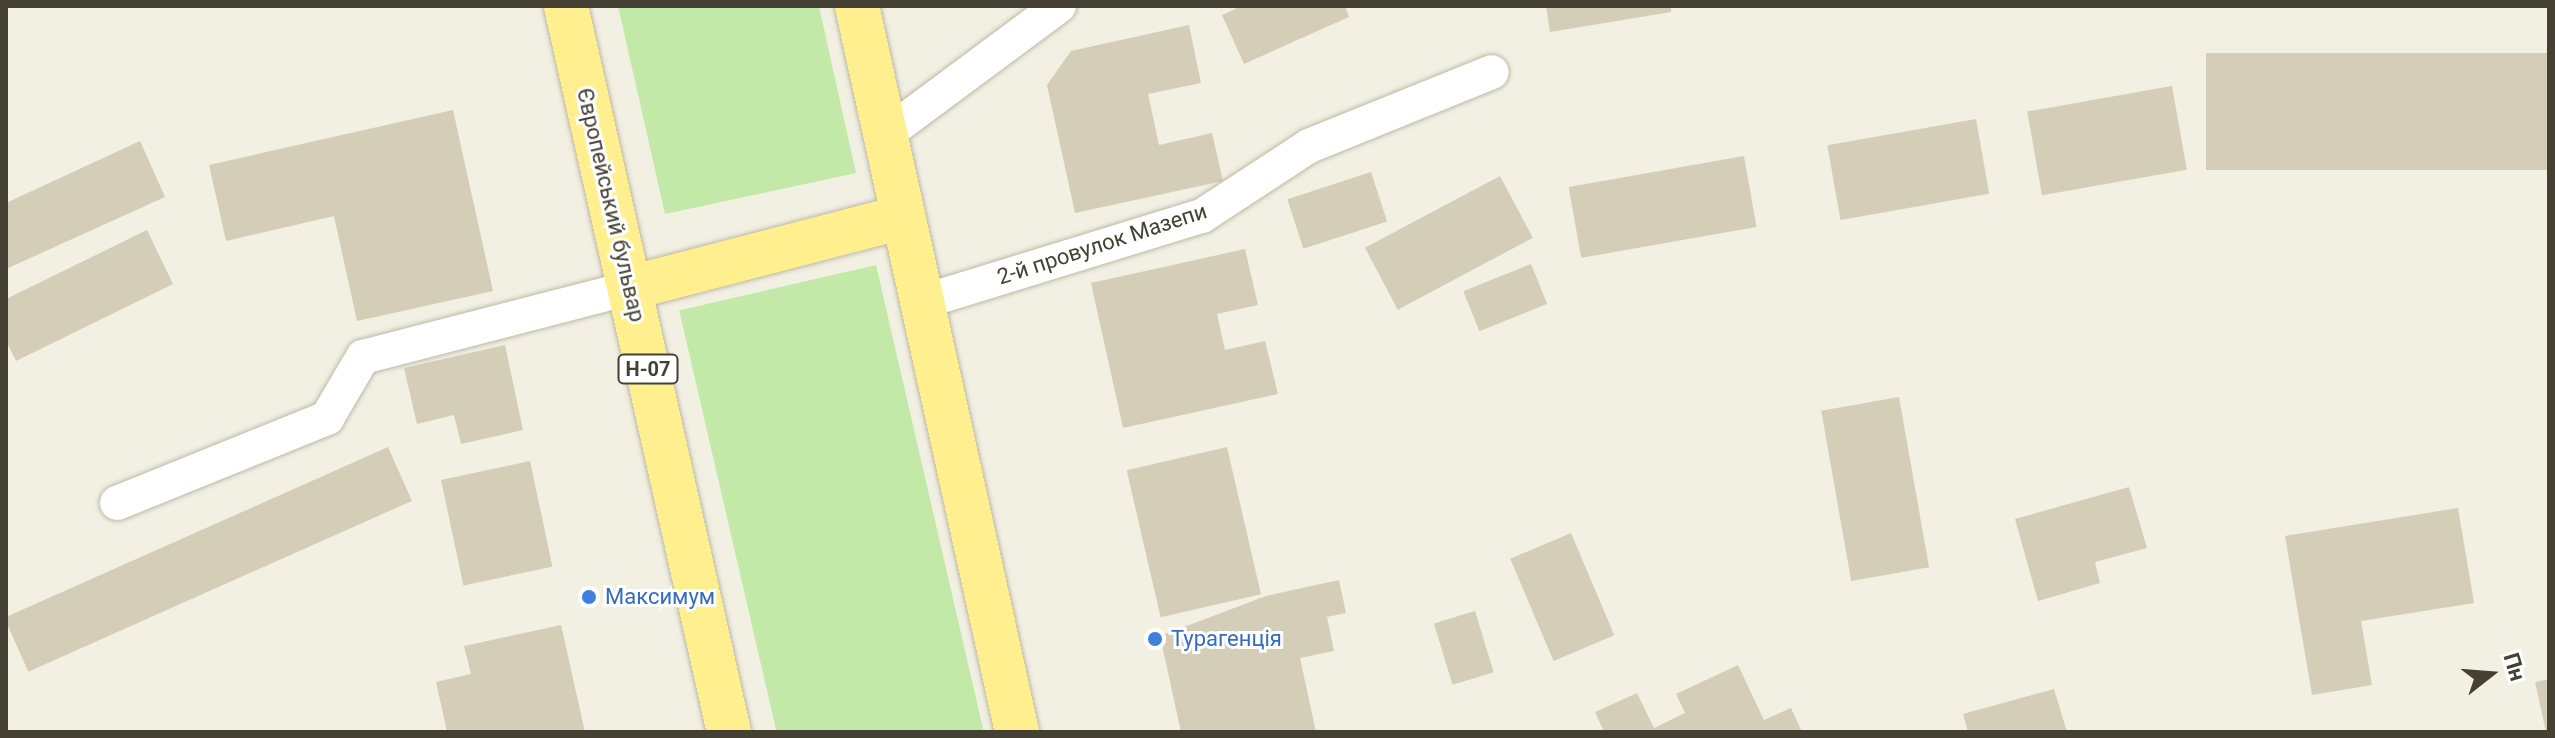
<!DOCTYPE html>
<html>
<head>
<meta charset="utf-8">
<style>
	body { margin:0 }
	#map { position:relative; width:2555px; height:738px; overflow:hidden; background:#f2f0e3; font-family:Roboto,sans-serif }
	div>[style] { position:absolute }
	[style*='--x'] { left:calc(var(--x)*1px); top:calc(var(--y)*1px); width:calc(var(--w)*1px); rotate:calc(var(--a)*1deg) }
	.green>* { inset:0; background:#c3e9a9; transform-origin:0 0 }
	.building>* { inset:0; background:#d4cdb7; transform-origin:0 0 }
	.roads { filter:drop-shadow(0 0 2px #beb9a5) drop-shadow(0 0 2px #beb9a5) }
	.lane>* { height:34px; margin:-17px; padding:0 17px; transform-origin:17px; border-radius:17px; background:#fff }
	.primary>* { height:44px; margin:-22px; padding:0 22px; transform-origin:22px; border-radius:22px; background:#ffef8f }
	.dots>* { width:22px; height:22px; translate:-50% -50%; box-sizing:border-box; border:4px solid #fff; border-radius:50% }
	span { translate:-50% -50%; white-space:nowrap; text-align:center; line-height:1.15; -webkit-text-stroke:6px #fff; paint-order:stroke }
	.shield-label span { padding:2px 6px; background:#fff; border:2px solid; border-radius:6px; -webkit-text-stroke-width:0 }
	.shield-label { font-size:20px; color:#444033; font-weight:700 }
	.street-label { font-size:22px; color:#444033 }
	.shop-label { font-size:22px; color:#366cbe }
	.left { translate:0 -50%; text-align:left }
	.frame { position:absolute; inset:0; border:8px solid #444033; pointer-events:none }
	.north { position:absolute; left:2451px; top:634px; width:80px; height:80px; -webkit-text-stroke:6px #fff; paint-order:stroke; rotate:73deg; font-size:22px; font-weight:700; line-height:32px; text-align:center; color:#444033 }
	.north::after { content:''; display:block; margin:auto; width:28px; height:36px; background:#444033; clip-path:polygon(50% 0,100% 100%,50% 72%,0 100%) }
</style>
</head>
<body>
<div id="map">
	<div class="green">
		<div style="clip-path:polygon(618px 6px,819px 6px,856px 173px,665px 214px)"></div>
		<div style="left:876px;top:265px;width:479px;height:202px;rotate:77deg"></div>
	</div>
	<div class="building">
		<div style="clip-path:polygon(1242px 6px,1345px 6px,1349px 17px,1244px 64px,1222px 15px)"></div>
		<div style="clip-path:polygon(1546px 6px,1671px 6px,1671px 12px,1550px 32px)"></div>
		<div style="clip-path:polygon(1189px 25px,1201px 83px,1148px 94px,1159px 145px,1212px 133px,1223px 181px,1075px 213px,1047px 85px,1071px 51px)"></div>
		<div style="left:2549px;top:53px;width:117px;height:343px;rotate:90deg"></div>
		<div style="left:2172px;top:86px;width:85px;height:147px;rotate:80deg"></div>
		<div style="clip-path:polygon(453px 110px,493px 291px,357px 321px,334px 216px,226px 241px,209px 165px)"></div>
		<div style="left:1976px;top:119px;width:76px;height:151px;rotate:80deg"></div>
		<div style="clip-path:polygon(140px 141px,165px 197px,6px 269px,6px 203px)"></div>
		<div style="left:1744px;top:156px;width:72px;height:178px;rotate:80deg"></div>
		<div style="left:1371px;top:172px;width:52px;height:88px;rotate:72deg"></div>
		<div style="left:1500px;top:176px;width:70px;height:153px;rotate:62deg"></div>
		<div style="clip-path:polygon(147px 230px,173px 284px,16px 361px,6px 341px,6px 299px)"></div>
		<div style="clip-path:polygon(1245px 249px,1258px 305px,1217px 314px,1225px 350px,1265px 341px,1278px 394px,1123px 428px,1091px 283px)"></div>
		<div style="left:1531px;top:264px;width:43px;height:73px;rotate:68deg"></div>
		<div style="clip-path:polygon(505px 345px,523px 430px,461px 444px,454px 415px,417px 424px,404px 368px)"></div>
		<div style="left:1899px;top:397px;width:173px;height:79px;rotate:80deg"></div>
		<div style="left:388px;top:447px;width:59px;height:420px;rotate:66deg"></div>
		<div style="left:1227px;top:447px;width:151px;height:103px;rotate:77deg"></div>
		<div style="left:530px;top:461px;width:108px;height:91px;rotate:78deg"></div>
		<div style="clip-path:polygon(2129px 487px,2147px 548px,2095px 562px,2100px 583px,2038px 601px,2015px 519px)"></div>
		<div style="clip-path:polygon(2458px 508px,2474px 603px,2361px 621px,2372px 685px,2312px 695px,2285px 536px)"></div>
		<div style="left:1571px;top:533px;width:111px;height:66px;rotate:67deg"></div>
		<div style="clip-path:polygon(1339px 580px,1346px 613px,1327px 617px,1334px 651px,1300px 658px,1316px 732px,1181px 732px,1160px 636px,1266px 596px)"></div>
		<div style="left:1475px;top:611px;width:64px;height:43px;rotate:73deg"></div>
		<div style="clip-path:polygon(561px 625px,585px 732px,447px 732px,436px 682px,471px 674px,464px 646px)"></div>
		<div style="clip-path:polygon(1738px 665px,1764px 720px,1791px 708px,1802px 732px,1604px 732px,1595px 712px,1637px 693px,1654px 728px,1685px 713px,1676px 694px)"></div>
		<div style="clip-path:polygon(2549px 679px,2549px 732px,2546px 732px,2535px 682px)"></div>
		<div style="clip-path:polygon(2054px 689px,2067px 732px,1968px 732px,1963px 714px)"></div>
	</div>
	<div class="roads">
		<div class="lane">
			<div style="--x:885;--y:135;--w:217;--a:-36.6"></div>
			<div style="--x:922;--y:302;--w:293;--a:-17.1"></div>
			<div style="--x:1202;--y:216;--w:128;--a:-33.2"></div>
			<div style="--x:1309;--y:146;--w:197;--a:-22"></div>
			<div style="--x:117;--y:503;--w:227;--a:-22"></div>
			<div style="--x:327;--y:418;--w:71;--a:-59.5"></div>
			<div style="--x:363;--y:357;--w:276;--a:-14.5"></div>
		</div>
		<div class="primary">
			<div style="--x:566;--y:6;--w:744;--a:77.35"></div>
			<div style="--x:857;--y:6;--w:743;--a:77.57"></div>
			<div style="--x:630;--y:288;--w:282;--a:-14.6"></div>
		</div>
	</div>
	<div class="dots">
		<div style="left:589px;top:597px;background:#3f7fe0"></div>
		<div style="left:1155px;top:639px;background:#3f7fe0"></div>
	</div>
	<div class="shield-label">
		<span style="left:648px;top:369px">Н-07</span>
	</div>
	<div class="street-label">
		<span style="left:611px;top:205px;rotate:77deg">Європейський бульвар</span>
		<span style="left:1102px;top:244px;rotate:-18deg">2-й провулок Мазепи</span>
	</div>
	<div class="shop-label">
		<span class="left" style="left:605px;top:597px">Максимум</span>
		<span class="left" style="left:1171px;top:639px">Турагенція</span>
	</div>
	<div class="frame"></div>
	<div class="north">Пн</div>
</div>
</body>
</html>
